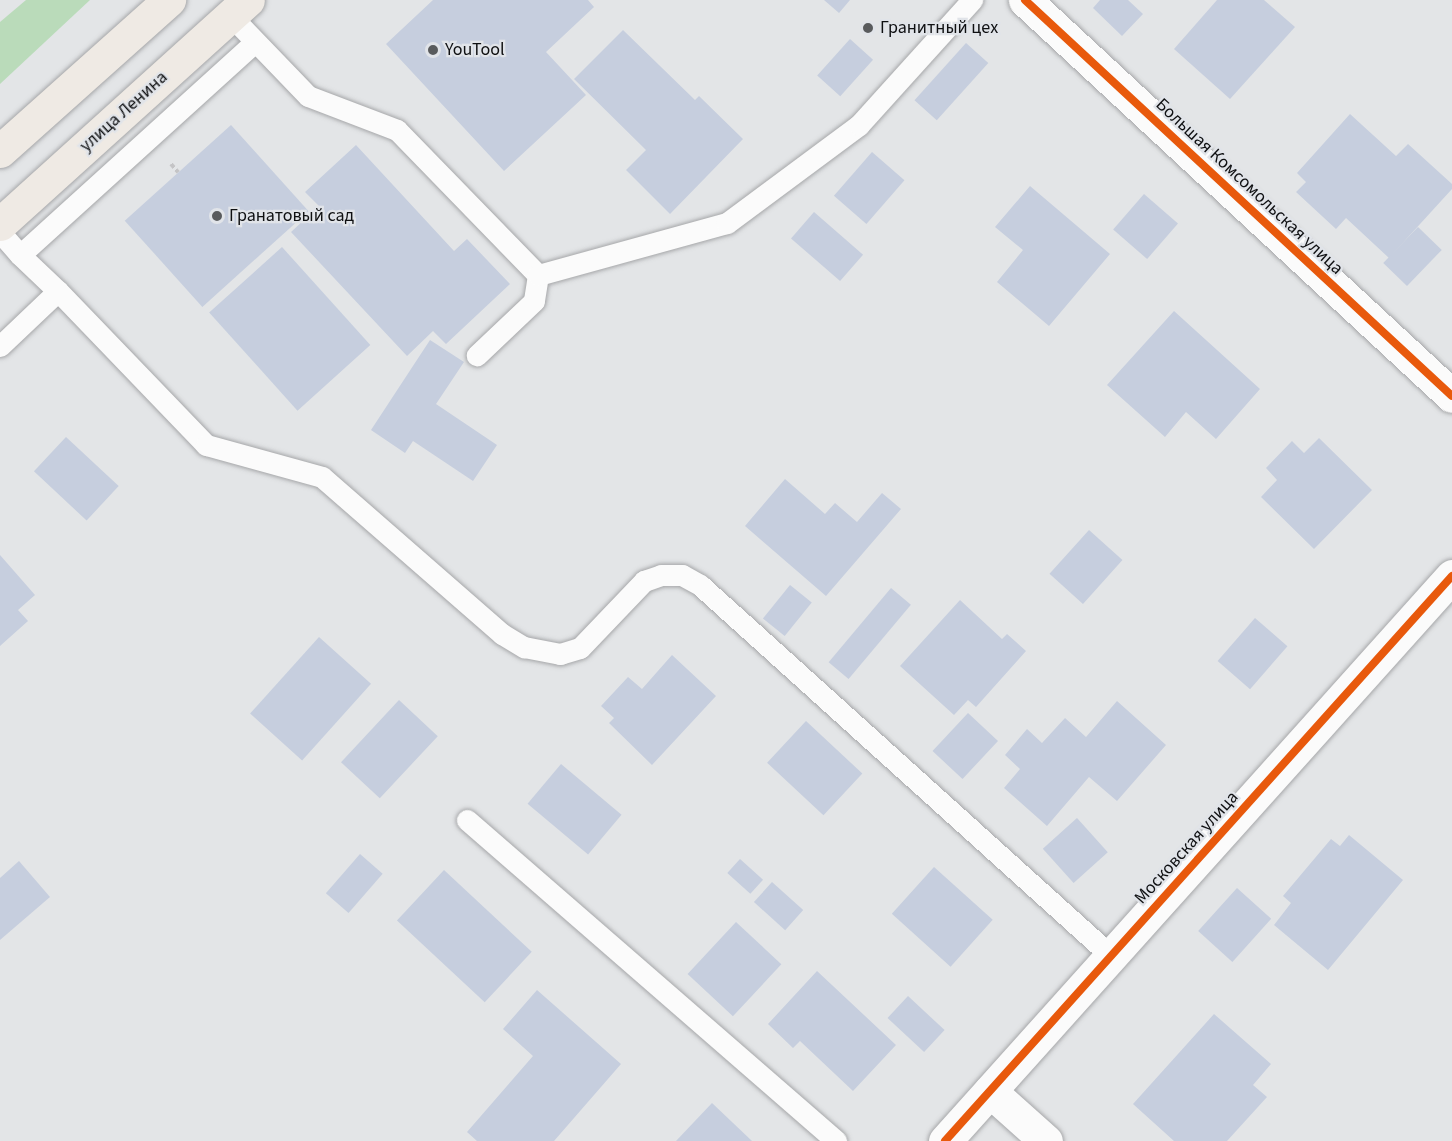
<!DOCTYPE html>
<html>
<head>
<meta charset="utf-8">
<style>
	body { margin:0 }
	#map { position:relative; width:1452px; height:1141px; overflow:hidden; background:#e3e5e7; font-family:"Source Sans 3",sans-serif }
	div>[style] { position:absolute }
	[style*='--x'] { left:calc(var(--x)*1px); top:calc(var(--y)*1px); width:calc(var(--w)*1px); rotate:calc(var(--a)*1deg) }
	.green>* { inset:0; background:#badbba }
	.building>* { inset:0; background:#c6cede; transform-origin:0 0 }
	.path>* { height:4px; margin-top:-2px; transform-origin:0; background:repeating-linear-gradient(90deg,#c4c4c6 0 4.5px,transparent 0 7.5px) }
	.roads { filter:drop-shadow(0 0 2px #a6a7a9) drop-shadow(0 0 2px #a6a7a9) }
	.lane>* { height:21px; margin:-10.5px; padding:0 10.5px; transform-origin:10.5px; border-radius:10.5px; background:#fbfbfb }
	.street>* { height:33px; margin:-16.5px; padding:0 16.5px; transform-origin:16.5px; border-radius:16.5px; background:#fbfbfb }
	.primary>* { height:33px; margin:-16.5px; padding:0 16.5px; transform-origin:16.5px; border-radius:16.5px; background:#efeae4 }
	.cycleway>* { height:8px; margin:-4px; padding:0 4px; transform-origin:4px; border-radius:4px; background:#e8590c }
	.dots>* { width:16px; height:16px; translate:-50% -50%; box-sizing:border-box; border:3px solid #e1e4e9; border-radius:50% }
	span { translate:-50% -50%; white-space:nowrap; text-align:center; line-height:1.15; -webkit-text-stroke:4.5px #e1e4e9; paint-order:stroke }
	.poi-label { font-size:18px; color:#0f1012 }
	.left { translate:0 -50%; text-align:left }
	.street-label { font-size:18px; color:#0f1012 }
</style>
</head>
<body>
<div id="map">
	<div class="green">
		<div style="clip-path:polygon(26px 0,90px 0,0 84px,0 22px)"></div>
	</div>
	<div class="building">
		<div style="clip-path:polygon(433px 0,588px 0,594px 7px,546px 52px,586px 95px,504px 171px,386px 44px)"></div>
		<div style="clip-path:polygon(824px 0,850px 0,839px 13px)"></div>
		<div style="clip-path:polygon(1100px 0,1128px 0,1143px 14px,1122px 36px,1093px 8px)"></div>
		<div style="clip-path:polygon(1217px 0,1264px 0,1295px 27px,1230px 99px,1174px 49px)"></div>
		<div style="clip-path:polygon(623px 30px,695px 100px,699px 96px,743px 139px,670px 214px,626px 170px,646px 150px,574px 79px)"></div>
		<div style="left:850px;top:39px;width:31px;height:49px;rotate:42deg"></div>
		<div style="left:966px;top:43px;width:30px;height:77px;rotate:42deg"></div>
		<div style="clip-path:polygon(1350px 114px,1396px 156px,1408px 144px,1452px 184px,1452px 189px,1389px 258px,1346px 218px,1336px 229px,1296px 192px,1306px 182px,1297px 173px)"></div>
		<div style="left:231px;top:125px;width:116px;height:143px;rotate:48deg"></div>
		<div style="clip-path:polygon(356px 145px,454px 251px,467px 239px,510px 284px,446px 344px,433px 331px,407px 356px,291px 232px,319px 206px,305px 192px)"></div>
		<div style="left:872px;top:152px;width:43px;height:58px;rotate:41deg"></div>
		<div style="clip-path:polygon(1030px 186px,1110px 254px,1049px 326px,997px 282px,1023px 250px,995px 227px)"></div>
		<div style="left:1144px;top:194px;width:45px;height:47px;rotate:41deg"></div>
		<div style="left:814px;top:212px;width:65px;height:35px;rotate:41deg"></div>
		<div style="left:1418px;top:227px;width:33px;height:50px;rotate:44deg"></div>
		<div style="left:282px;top:247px;width:132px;height:98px;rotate:48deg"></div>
		<div style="clip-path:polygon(1174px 311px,1260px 389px,1216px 439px,1186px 412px,1165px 437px,1107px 385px)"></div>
		<div style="clip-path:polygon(430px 340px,464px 362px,436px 404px,497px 445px,473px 481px,413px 441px,405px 453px,371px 430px)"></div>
		<div style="left:66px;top:437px;width:72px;height:47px;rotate:43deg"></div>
		<div style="clip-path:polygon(1319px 438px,1372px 490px,1314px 549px,1261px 497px,1277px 480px,1266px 468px,1292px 441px,1304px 453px)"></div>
		<div style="clip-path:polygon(785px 479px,825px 514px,835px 503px,857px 522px,882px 493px,901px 509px,826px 596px,745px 526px)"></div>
		<div style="left:1089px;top:530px;width:45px;height:59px;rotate:42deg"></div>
		<div style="clip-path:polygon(0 555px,35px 595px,18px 610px,28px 621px,0 646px)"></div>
		<div style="left:790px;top:585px;width:28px;height:43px;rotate:39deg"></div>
		<div style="left:891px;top:588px;width:26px;height:97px;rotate:40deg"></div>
		<div style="clip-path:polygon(960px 600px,1002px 639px,1007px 634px,1026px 651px,976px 707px,968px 700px,954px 715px,900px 666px)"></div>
		<div style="left:1255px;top:618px;width:43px;height:57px;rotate:41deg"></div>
		<div style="left:319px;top:637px;width:70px;height:103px;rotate:42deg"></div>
		<div style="clip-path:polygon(672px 655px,716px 696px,652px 765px,609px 723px,614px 718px,601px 706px,628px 677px,642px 689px)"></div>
		<div style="left:399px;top:700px;width:53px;height:85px;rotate:43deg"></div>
		<div style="clip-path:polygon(1117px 701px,1166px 745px,1117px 801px,1089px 777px,1047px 826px,1004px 788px,1020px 769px,1005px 755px,1027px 729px,1042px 743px,1065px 718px,1086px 737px)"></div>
		<div style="left:968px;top:713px;width:41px;height:52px;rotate:43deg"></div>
		<div style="left:806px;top:721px;width:77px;height:57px;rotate:43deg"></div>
		<div style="left:561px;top:764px;width:79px;height:52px;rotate:40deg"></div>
		<div style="left:1077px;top:818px;width:46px;height:46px;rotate:48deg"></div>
		<div style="clip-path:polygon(1349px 835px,1403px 880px,1328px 970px,1274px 925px,1291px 903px,1283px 896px,1331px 839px,1340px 846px)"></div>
		<div style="left:360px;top:854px;width:30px;height:52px;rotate:41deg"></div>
		<div style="left:740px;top:859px;width:31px;height:19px;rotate:42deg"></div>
		<div style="clip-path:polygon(19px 861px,50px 897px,0 940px,0 878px)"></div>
		<div style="left:934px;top:867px;width:79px;height:63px;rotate:42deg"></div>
		<div style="left:444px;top:870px;width:120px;height:69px;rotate:43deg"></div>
		<div style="left:772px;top:882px;width:42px;height:27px;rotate:42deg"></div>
		<div style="left:1237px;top:888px;width:46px;height:58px;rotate:42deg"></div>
		<div style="left:736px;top:922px;width:62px;height:71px;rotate:43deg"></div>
		<div style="clip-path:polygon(817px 971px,896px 1045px,853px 1091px,800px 1041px,793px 1048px,768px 1024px)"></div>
		<div style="clip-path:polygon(537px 990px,621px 1064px,554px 1141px,477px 1141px,467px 1132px,533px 1056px,503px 1029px)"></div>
		<div style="left:908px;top:996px;width:50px;height:30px;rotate:43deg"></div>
		<div style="clip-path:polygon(1214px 1014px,1271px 1064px,1253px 1085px,1267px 1097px,1227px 1141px,1174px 1141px,1133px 1104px)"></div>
		<div style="clip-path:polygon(712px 1103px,752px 1141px,676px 1141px)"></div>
	</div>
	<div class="path">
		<div style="--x:171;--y:164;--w:11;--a:49"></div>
	</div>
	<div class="roads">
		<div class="lane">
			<div style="--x:231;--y:16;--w:111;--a:46.1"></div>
			<div style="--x:308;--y:96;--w:95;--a:20.9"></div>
			<div style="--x:397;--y:130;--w:202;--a:45.8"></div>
			<div style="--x:538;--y:275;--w:26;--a:99"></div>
			<div style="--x:534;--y:301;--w:79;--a:136.5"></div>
			<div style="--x:0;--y:232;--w:30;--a:49"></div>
			<div style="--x:20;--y:255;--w:317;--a:-42.2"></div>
			<div style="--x:20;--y:255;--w:52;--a:43.5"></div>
			<div style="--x:538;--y:275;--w:196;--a:-15.4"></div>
			<div style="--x:727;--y:223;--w:164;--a:-36.6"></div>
			<div style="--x:859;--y:125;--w:169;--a:-47.9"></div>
			<div style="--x:0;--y:346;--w:80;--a:-43.5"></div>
			<div style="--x:58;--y:291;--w:214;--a:46.1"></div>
			<div style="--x:206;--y:445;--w:120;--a:15.4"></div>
			<div style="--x:322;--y:477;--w:239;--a:41.1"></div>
			<div style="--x:502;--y:634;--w:26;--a:31"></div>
			<div style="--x:524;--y:647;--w:37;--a:11"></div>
			<div style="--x:560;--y:654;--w:21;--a:-17"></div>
			<div style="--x:580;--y:648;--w:93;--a:-46.3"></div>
			<div style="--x:644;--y:581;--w:18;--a:-19"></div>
			<div style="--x:661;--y:575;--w:21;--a:0"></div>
			<div style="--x:682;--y:575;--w:21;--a:29"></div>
			<div style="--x:700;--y:585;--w:552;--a:42.06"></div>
			<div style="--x:467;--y:820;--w:489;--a:41"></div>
		</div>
		<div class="street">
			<div style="--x:1025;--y:0;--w:582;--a:42.84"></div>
			<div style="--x:990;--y:1091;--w:75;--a:41.8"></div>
			<div style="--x:945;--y:1141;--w:759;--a:-48.1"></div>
		</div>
		<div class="primary">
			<div style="--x:0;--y:151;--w:227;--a:-41.8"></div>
			<div style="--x:0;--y:224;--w:334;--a:-42.1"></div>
		</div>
	</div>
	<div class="cycleway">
		<div style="--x:1025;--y:0;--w:582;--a:42.84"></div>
		<div style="--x:945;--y:1141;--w:759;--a:-48.1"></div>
	</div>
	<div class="dots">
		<div style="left:868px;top:28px;background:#595b5d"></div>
		<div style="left:433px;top:50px;background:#595b5d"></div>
		<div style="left:217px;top:216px;background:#595b5d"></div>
	</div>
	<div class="poi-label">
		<span class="left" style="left:880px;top:28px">Гранитный цех</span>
		<span class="left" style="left:445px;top:50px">YouTool</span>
		<span class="left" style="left:229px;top:216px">Гранатовый сад</span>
	</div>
	<div class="street-label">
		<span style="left:124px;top:112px;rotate:-42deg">улица Ленина</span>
		<span style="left:1249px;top:187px;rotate:43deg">Большая Комсомольская улица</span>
		<span style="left:1187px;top:848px;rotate:-48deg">Московская улица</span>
	</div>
</div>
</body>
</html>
